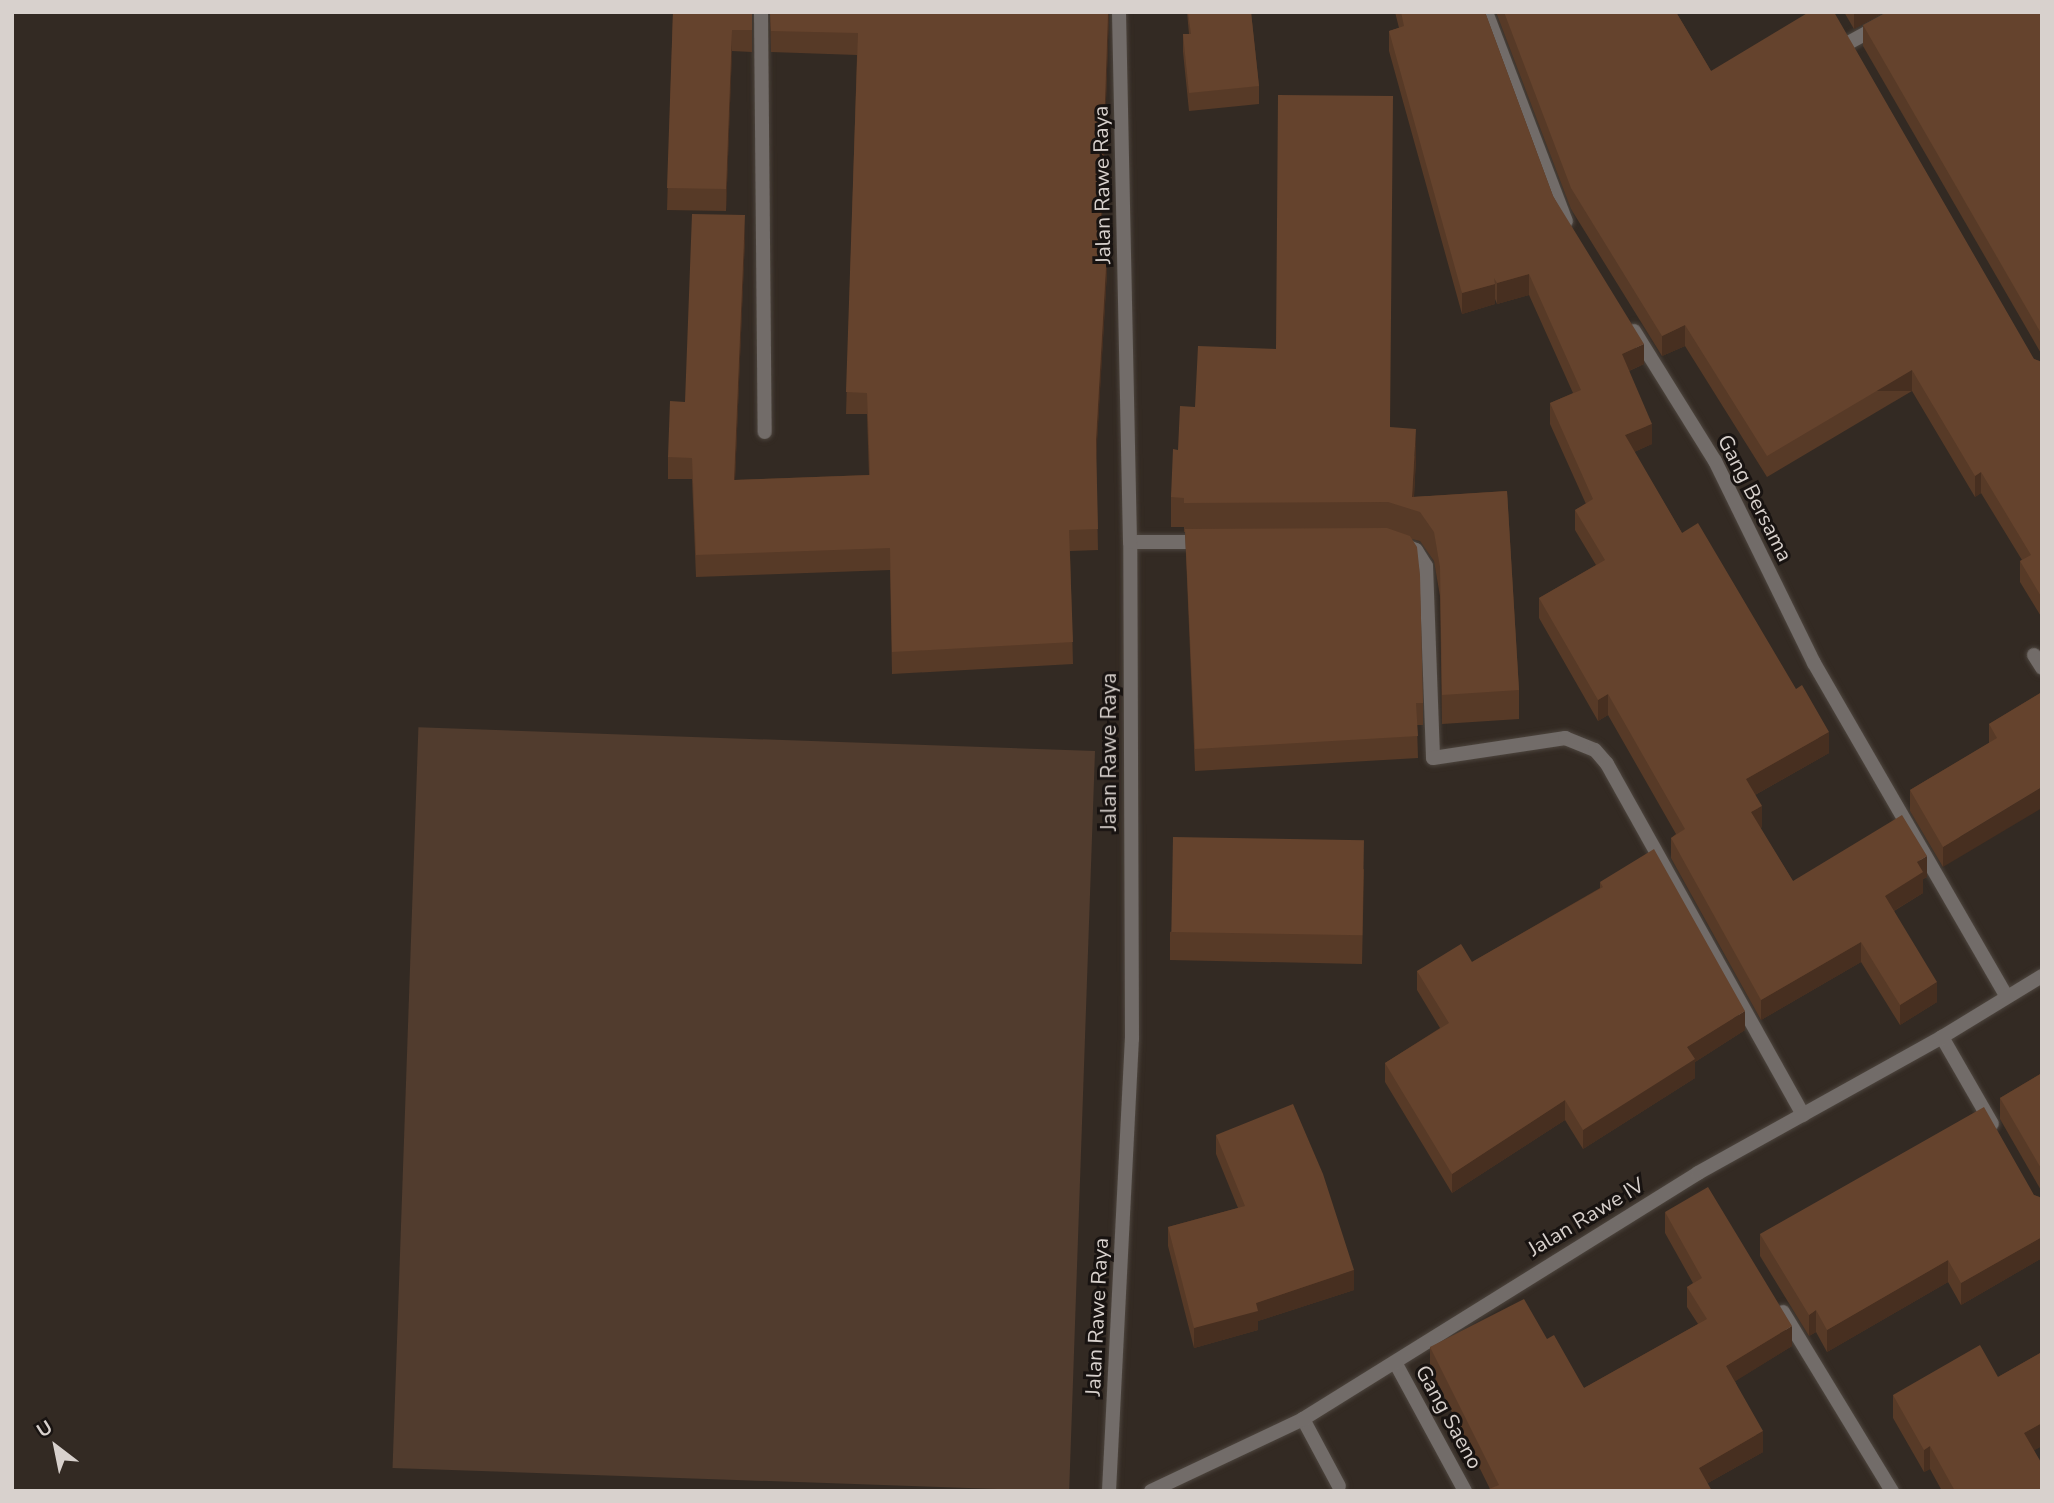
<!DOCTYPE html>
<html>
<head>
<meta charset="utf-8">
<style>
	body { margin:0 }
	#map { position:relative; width:2054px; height:1503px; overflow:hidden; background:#332a23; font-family:"Nunito Sans",sans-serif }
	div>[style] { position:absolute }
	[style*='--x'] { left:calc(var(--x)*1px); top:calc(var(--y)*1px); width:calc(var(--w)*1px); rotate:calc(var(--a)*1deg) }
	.green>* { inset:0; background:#513c2e; transform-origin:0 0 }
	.roads { filter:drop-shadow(0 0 2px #4d453e) drop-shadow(0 0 2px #4d453e) }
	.service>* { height:14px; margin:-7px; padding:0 7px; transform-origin:7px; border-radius:7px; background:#726c69 }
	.minor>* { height:14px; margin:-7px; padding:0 7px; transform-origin:7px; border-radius:7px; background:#726c69 }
	.tertiary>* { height:14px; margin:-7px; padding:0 7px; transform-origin:7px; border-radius:7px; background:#726c69 }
	.wall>* { inset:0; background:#573a27 }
	.shaded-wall>* { inset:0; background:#472f20; transform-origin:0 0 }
	.building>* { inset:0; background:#65432d; transform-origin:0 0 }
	span { translate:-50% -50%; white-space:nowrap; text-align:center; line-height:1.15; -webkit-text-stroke:6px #181311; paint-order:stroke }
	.street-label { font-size:21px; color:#d8d1cd }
	.frame { position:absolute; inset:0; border:14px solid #d8d1cd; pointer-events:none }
	.north { position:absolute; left:21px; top:1412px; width:70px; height:70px; -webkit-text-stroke:5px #181311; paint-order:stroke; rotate:328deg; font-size:19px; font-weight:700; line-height:28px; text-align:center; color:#d8d1cd }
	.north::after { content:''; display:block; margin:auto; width:24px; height:32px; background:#d8d1cd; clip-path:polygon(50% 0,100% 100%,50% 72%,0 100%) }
</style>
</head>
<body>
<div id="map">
	<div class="green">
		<div style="left:1095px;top:751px;width:741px;height:677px;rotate:92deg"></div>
	</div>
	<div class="roads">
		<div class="service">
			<div style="--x:1130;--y:542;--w:73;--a:0"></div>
			<div style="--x:1401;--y:544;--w:16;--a:22"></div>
			<div style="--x:1416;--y:550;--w:19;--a:58"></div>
			<div style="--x:1426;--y:566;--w:192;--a:87.9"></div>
			<div style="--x:1433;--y:758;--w:134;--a:-8.6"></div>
			<div style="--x:1303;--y:1419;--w:76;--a:61.8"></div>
		</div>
		<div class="minor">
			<div style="--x:761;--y:12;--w:420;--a:89.5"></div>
			<div style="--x:1486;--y:12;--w:224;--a:69.1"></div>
			<div style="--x:1850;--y:42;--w:63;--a:-28.6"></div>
			<div style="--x:1634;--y:331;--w:153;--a:58.1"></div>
			<div style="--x:1715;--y:461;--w:225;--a:63.9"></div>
			<div style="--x:1814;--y:663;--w:384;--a:60"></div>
			<div style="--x:2034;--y:655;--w:15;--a:58"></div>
			<div style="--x:1565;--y:738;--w:32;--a:22"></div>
			<div style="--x:1595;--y:750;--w:18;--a:49"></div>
			<div style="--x:1607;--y:764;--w:402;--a:60.8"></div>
			<div style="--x:1942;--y:1037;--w:100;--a:60.1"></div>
			<div style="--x:1783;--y:1312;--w:210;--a:58.7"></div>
			<div style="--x:1396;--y:1364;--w:145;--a:61.5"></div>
			<div style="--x:1151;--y:1491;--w:168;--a:-25.3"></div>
			<div style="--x:1303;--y:1419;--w:465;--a:-31.9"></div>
			<div style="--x:1698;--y:1173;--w:279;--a:-29.1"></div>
			<div style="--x:1942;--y:1037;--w:117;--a:-31.4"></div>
		</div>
		<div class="tertiary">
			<div style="--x:1109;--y:1491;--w:453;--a:-87.1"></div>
			<div style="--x:1132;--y:1039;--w:497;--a:-90.2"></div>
			<div style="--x:1130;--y:542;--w:530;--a:-91.19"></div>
		</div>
	</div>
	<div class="wall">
		<div style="clip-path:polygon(673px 12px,752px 12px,752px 52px,732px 51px,726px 211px,667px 210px)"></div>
		<div style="clip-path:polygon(770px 12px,1109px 12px,1101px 249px,1107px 271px,1096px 456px,1098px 550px,1070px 551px,1073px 664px,892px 674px,890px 570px,696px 577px,692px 479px,668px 479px,668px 457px,685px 402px,745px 237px,735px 480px,869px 475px,867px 414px,846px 414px,857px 55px,771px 52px)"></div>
		<div style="clip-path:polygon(1187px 12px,1251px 12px,1259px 86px,1259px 104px,1189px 111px,1183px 52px,1183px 34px,1189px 34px)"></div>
		<div style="clip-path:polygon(1395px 12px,1485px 12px,1553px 196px,1644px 364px,1629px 371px,1652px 444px,1634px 452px,1682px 533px,1829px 753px,1755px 795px,1762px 827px,1760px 828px,1793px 881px,1927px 877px,1923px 879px,1923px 893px,1894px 911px,1937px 1002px,1900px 1025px,1861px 962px,1761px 1020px,1671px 858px,1671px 838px,1676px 834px,1608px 715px,1598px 721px,1539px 618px,1539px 598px,1596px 565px,1575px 530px,1575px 510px,1586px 504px,1550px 424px,1550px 403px,1573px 393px,1529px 295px,1497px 304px,1495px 299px,1495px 304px,1462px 314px,1389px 51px,1389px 31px,1399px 28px)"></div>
		<div style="clip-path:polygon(1496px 12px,1676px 12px,1711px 71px,2034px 359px,2042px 362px,2042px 618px,2020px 582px,2020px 561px,2022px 560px,1981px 493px,1975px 497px,1912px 391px,1767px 477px,1685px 346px,1662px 356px,1571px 209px)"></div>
		<div style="clip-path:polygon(1844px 12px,1885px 12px,1854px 29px)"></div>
		<div style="clip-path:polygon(2042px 12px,2042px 355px,1863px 46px,1863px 25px)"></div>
		<div style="clip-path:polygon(1390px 427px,1416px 458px,1414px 497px,1507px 491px,1519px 690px,1519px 719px,1442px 724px,1440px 596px,1434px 561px,1420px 541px,1412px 539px,1423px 703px,1423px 725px,1417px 725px,1418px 758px,1195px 771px,1185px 532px,1184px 532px,1184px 527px,1171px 527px,1171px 497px,1178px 450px)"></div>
		<div style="clip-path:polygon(2042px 692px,1943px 867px,1910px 811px,1910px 790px,1989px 743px,1989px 724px)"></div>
		<div style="clip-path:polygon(1364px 869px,1362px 964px,1170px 960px,1170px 932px)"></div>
		<div style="clip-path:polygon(1600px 882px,1745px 1030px,1695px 1062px,1695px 1078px,1583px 1149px,1565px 1120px,1452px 1193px,1385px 1082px,1385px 1063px,1440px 1028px,1417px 990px,1417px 971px,1472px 962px,1600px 888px)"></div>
		<div style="clip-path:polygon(2042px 1073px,2042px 1192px,2000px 1119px,2000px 1098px)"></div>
		<div style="clip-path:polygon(1216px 1135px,1354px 1290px,1258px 1321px,1258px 1330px,1194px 1348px,1168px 1246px,1168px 1227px,1238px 1208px,1216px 1154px)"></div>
		<div style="clip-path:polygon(2034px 1195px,2042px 1198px,2042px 1258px,1961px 1305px,1948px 1282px,1827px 1352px,1816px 1332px,1809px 1336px,1760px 1256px,1760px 1234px)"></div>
		<div style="clip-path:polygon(1665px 1212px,1792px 1346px,1735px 1381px,1763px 1452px,1708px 1483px,1490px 1489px,1430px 1368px,1430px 1347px,1547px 1339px,1584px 1388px,1698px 1324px,1687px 1307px,1687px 1287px,1693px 1283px,1665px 1233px)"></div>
		<div style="clip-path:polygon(2042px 1352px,2042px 1446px,2034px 1450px,2042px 1491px,1942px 1491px,1930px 1469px,1924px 1472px,1893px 1418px,1893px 1395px,1998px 1377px)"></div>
	</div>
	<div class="shaded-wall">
		<div style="clip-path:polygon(1108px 12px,1109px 12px,1100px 271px,1100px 249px)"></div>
		<div style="clip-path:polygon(1854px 12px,1885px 12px,1854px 29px)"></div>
		<div style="clip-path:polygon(732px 30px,732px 51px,726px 211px,726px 189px)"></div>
		<div style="clip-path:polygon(745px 215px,745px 237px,734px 502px,734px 480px)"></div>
		<div style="clip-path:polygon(1107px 249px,1107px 271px,1096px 462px,1096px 440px)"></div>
		<div style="clip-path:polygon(1529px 274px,1529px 295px,1497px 304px,1497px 283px)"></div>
		<div style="clip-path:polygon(1495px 284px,1495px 304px,1462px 314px,1462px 293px)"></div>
		<div style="clip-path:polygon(1685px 325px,1685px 346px,1662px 356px,1662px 336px)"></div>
		<div style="clip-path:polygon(1644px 344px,1644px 364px,1622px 374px,1622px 354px)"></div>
		<div style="left:1912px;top:370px;width:21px;height:169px;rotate:90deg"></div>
		<div style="clip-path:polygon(1652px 424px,1652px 444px,1625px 456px,1625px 435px)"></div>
		<div style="clip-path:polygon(1416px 429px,1416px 458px,1413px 510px,1412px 497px)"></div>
		<div style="clip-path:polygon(1981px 472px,1981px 493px,1975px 497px,1975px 476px)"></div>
		<div style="clip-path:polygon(1608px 694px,1608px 715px,1598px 721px,1598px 700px)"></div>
		<div style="clip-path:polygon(1829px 732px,1829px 753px,1746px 800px,1746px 779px)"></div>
		<div style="clip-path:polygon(2042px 787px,2042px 808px,1943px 867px,1943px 847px)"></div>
		<div style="clip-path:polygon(1762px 806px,1762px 827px,1751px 833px,1751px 812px)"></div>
		<div style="clip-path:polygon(1927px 856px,1927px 877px,1923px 879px,1923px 893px,1885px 916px,1885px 896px,1917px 862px)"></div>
		<div style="clip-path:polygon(1861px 942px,1861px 962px,1761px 1020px,1761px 1000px)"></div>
		<div style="clip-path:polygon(1937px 982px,1937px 1002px,1900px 1025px,1900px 1005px)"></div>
		<div style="clip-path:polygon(1745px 1011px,1745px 1030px,1695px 1062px,1695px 1078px,1583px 1149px,1583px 1130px,1687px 1047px)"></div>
		<div style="clip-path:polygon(1565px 1100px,1565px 1120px,1452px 1193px,1452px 1174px)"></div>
		<div style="clip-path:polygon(2042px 1237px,2042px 1258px,1961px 1305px,1961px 1283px)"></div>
		<div style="clip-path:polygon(1948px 1260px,1948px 1282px,1827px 1352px,1827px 1330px)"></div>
		<div style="clip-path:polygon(1354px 1270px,1354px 1290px,1258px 1321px,1258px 1330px,1194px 1348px,1194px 1328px,1256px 1303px)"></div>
		<div style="clip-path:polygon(1816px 1310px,1816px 1332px,1809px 1336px,1809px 1315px)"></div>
		<div style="clip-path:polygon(1792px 1326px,1792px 1346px,1726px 1387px,1726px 1366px)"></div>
		<div style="clip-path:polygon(2042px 1423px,2042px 1446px,2024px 1456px,2024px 1433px)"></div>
		<div style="clip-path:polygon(1763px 1431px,1763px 1452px,1699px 1488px,1699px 1468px)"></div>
		<div style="clip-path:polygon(1930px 1446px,1930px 1469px,1924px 1472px,1924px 1450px)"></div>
	</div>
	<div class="building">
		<div style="clip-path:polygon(673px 12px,752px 12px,752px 30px,732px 30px,726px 189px,667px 188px)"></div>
		<div style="clip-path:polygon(770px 12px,1108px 12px,1100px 249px,1107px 249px,1096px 440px,1098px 529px,1069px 530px,1073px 642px,892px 652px,890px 548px,696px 555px,692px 458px,668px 457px,670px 401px,685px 402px,692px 214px,745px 215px,734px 480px,870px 475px,867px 393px,846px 392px,858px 33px,771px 31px)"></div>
		<div style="clip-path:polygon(1188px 12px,1251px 12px,1259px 86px,1189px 93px,1183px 34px,1191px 34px)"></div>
		<div style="clip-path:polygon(1401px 12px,1485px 12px,1553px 196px,1644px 344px,1622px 354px,1652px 424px,1625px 435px,1682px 533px,1698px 523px,1796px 689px,1802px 685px,1829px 732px,1746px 779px,1762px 806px,1751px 812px,1793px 881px,1902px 815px,1927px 856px,1917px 862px,1923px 872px,1885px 896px,1937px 982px,1900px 1005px,1861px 942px,1761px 1000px,1671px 838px,1685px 829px,1608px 694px,1598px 700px,1539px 598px,1605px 560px,1575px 510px,1593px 499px,1550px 403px,1581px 390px,1529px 274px,1497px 283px,1494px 278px,1495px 284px,1462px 293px,1389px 31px,1404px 26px)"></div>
		<div style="clip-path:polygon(1504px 12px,1676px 12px,1711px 71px,1809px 12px,1834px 12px,2034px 359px,2042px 362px,2042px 598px,2020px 561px,2031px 555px,1981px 472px,1975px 476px,1912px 370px,1767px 456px,1685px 325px,1662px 336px,1571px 188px)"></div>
		<div style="clip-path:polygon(1887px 12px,2042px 12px,2042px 335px,1863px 25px)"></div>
		<div style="clip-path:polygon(1278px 95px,1393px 96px,1390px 427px,1416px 429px,1412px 497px,1507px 491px,1519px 690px,1442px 695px,1440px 567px,1434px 532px,1420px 512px,1388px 502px,1184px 503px,1184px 498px,1171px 497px,1173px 449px,1178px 450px,1180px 406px,1195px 407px,1198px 346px,1276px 349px)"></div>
		<div style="clip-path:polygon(1387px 528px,1410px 536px,1417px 547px,1420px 575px,1423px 703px,1416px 703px,1418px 736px,1195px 749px,1185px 529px)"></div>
		<div style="clip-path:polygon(2042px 692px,2042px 787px,1943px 847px,1910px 790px,1997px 738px,1989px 724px)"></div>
		<div style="left:1173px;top:837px;width:191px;height:95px;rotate:1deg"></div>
		<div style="clip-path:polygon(1654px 849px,1745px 1011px,1687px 1047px,1695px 1059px,1583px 1130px,1565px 1100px,1452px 1174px,1385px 1063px,1449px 1023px,1417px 971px,1461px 944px,1472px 962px,1603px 887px,1600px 882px)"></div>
		<div style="clip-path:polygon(2042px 1073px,2042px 1170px,2000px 1098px)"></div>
		<div style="clip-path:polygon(1293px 1104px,1323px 1174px,1354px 1270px,1256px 1303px,1258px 1311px,1194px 1328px,1168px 1227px,1245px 1206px,1216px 1135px)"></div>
		<div style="clip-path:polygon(1984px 1107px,2034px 1195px,2042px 1198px,2042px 1237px,1961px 1283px,1948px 1260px,1827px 1330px,1816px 1310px,1809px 1315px,1760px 1234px)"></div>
		<div style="clip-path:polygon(1708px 1187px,1792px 1326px,1726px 1366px,1763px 1431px,1699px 1468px,1712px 1491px,1484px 1491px,1499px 1485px,1430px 1347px,1524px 1299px,1547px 1339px,1554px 1335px,1584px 1388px,1707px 1319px,1687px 1287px,1702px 1278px,1665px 1212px)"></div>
		<div style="clip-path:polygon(1980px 1345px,1998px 1377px,2042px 1352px,2042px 1423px,2024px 1433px,2042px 1464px,2042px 1491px,1955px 1491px,1930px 1446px,1924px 1450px,1893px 1395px)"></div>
	</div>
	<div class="street-label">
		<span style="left:1102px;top:185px;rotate:-91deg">Jalan Rawe Raya</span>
		<span style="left:1755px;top:498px;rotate:63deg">Gang Bersama</span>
		<span style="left:1109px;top:752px;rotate:-90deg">Jalan Rawe Raya</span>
		<span style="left:1586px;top:1217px;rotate:-31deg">Jalan Rawe IV</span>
		<span style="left:1097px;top:1317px;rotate:-87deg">Jalan Rawe Raya</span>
		<span style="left:1449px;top:1417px;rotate:61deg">Gang Saeno</span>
	</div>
	<div class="frame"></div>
	<div class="north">U</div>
</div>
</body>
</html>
